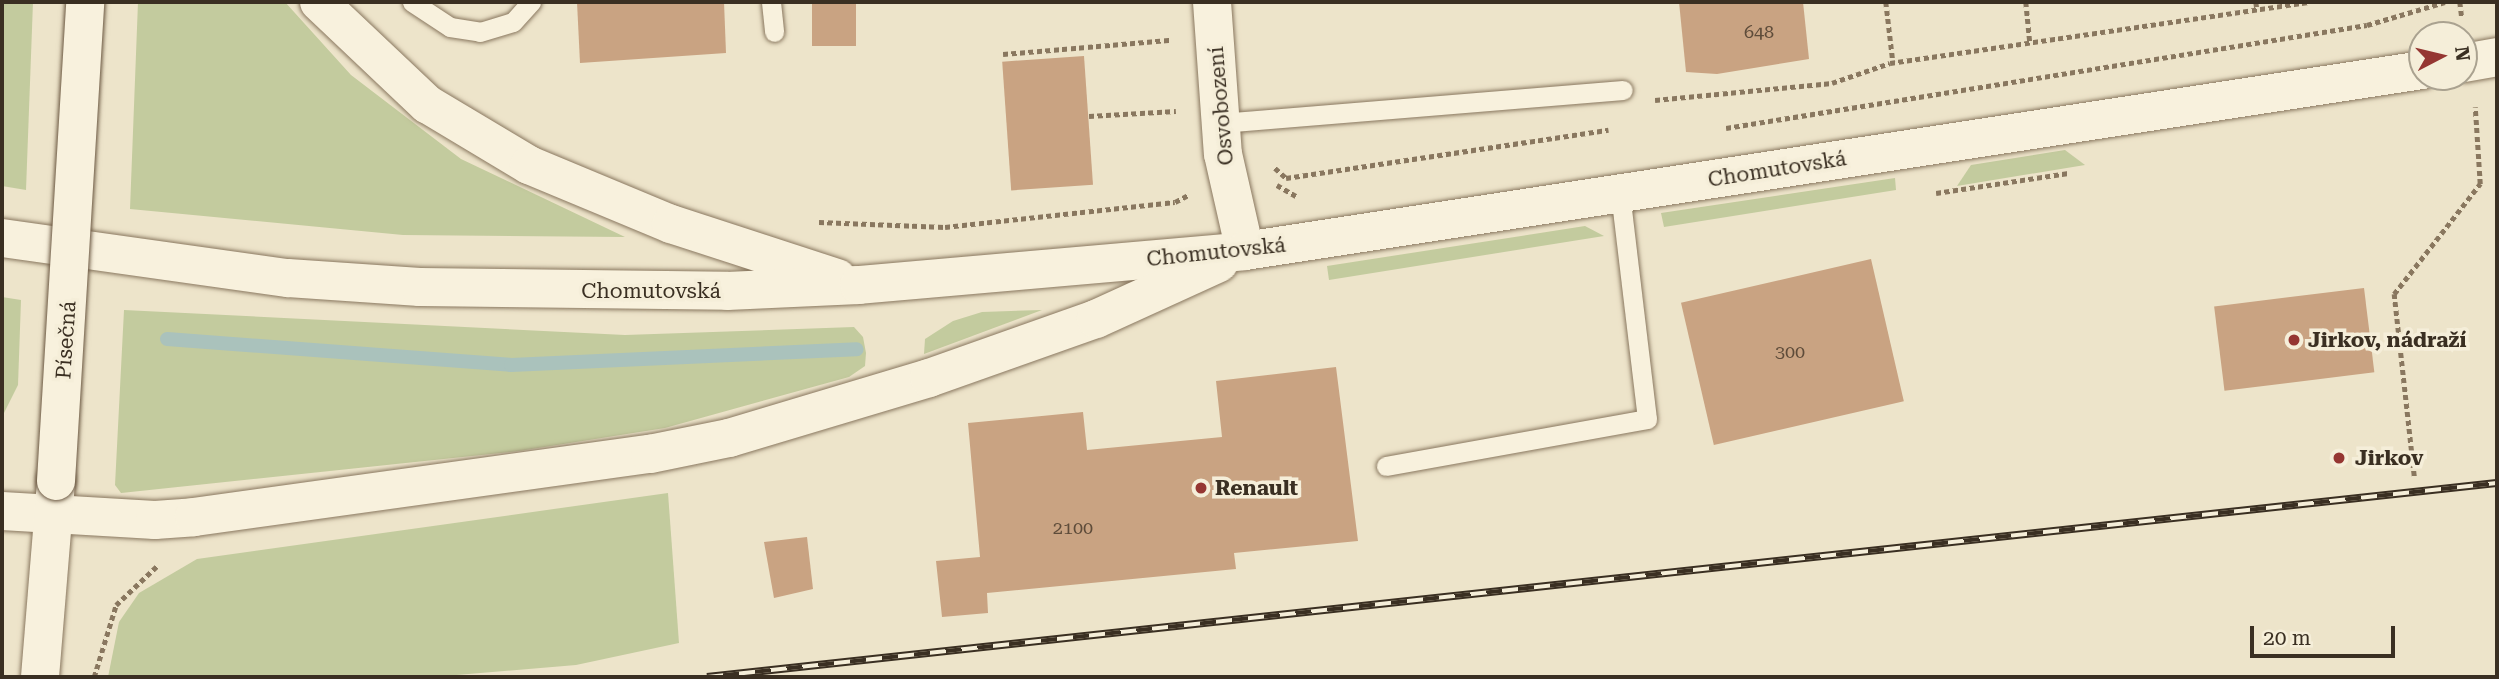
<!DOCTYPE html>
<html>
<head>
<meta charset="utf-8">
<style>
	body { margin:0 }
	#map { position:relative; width:2499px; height:679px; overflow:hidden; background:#ede4ca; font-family:"Roboto Serif",serif }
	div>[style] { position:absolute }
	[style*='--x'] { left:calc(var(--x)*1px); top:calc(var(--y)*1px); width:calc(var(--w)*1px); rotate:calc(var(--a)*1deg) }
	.green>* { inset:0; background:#c3cb9e }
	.stream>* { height:14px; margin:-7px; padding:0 7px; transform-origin:7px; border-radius:7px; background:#aac2bc }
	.building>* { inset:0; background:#c9a382; transform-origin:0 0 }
	.path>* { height:4.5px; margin-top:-2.25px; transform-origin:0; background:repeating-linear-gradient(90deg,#89775f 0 5px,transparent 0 8.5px) }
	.roads { filter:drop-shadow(0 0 2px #89775f) drop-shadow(0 0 2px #89775f) }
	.service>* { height:19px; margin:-9.5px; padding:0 9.5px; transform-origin:9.5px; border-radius:9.5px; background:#f8f1dd }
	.minor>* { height:38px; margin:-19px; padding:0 19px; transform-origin:19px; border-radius:19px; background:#f8f1dd }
	.tertiary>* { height:38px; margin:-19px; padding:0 19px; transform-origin:19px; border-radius:19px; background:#f8f1dd }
	.secondary>* { height:38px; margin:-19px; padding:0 19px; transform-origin:19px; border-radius:19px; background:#f8f1dd }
	.rail>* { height:8px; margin-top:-4px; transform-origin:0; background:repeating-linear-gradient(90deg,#f5eed9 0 16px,#3a2f22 0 32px); box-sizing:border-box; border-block:2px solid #3a2f22 }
	.bridges { filter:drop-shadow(0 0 2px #6b5842) drop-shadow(0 0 2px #6b5842) }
	.secondary-bridge>* { height:38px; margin:-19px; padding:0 19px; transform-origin:19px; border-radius:19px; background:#f8f1dd }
	.dots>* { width:19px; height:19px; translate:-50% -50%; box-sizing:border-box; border:4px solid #f5eed9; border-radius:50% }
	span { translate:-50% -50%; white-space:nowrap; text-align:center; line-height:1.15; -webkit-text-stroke:7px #f5eed9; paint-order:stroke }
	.number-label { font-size:18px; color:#5e4c3a }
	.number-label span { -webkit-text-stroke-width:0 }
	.street-label { font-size:21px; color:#3a2f22 }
	.poi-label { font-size:21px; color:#3a2f22; font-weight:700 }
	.left { translate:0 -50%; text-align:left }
	.frame { position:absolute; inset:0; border:4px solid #3a2f22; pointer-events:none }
	.north { position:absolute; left:2408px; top:21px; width:70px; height:70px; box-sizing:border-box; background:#f5eed9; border:2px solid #aaa290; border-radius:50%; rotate:83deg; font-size:19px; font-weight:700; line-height:28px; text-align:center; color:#3a2f22 }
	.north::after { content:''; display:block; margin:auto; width:24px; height:32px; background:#953632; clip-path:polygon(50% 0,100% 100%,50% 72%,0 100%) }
	.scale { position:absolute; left:2250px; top:626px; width:145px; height:32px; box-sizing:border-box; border:4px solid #3a2f22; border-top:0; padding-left:9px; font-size:21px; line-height:24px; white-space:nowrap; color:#3a2f22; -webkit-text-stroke:5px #f5eed9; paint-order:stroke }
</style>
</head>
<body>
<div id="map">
	<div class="green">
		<div style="clip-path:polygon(2px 2px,33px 2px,26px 190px,2px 186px)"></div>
		<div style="clip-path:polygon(138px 2px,285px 2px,351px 75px,461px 159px,625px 237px,403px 235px,130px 209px)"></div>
		<div style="clip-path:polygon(2065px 150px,2085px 165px,1957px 186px,1971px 165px)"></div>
		<div style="clip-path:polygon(1895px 178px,1896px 190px,1664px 227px,1661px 213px)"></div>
		<div style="clip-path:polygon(1585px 226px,1604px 236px,1329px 280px,1327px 266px)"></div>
		<div style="clip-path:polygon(2px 297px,21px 300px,18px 385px,2px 417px)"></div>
		<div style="clip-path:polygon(124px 310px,625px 335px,854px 327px,863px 337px,866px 353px,865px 366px,849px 377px,665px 428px,519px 451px,121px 493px,115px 485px)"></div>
		<div style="clip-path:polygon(1042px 310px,924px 354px,925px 339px,953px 321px,982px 312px)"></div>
		<div style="clip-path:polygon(668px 493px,679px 643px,576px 665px,433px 677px,108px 677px,119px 622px,139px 593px,197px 559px)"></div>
	</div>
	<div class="stream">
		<div style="--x:167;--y:339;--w:345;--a:4.3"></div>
		<div style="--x:511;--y:365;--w:346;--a:-2.6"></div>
	</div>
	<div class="building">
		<div style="clip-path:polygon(577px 2px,724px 2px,726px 53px,580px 63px)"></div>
		<div style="left:812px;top:2px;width:44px;height:44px"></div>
		<div style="clip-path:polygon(1679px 2px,1803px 2px,1809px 59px,1717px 74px,1686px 72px)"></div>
		<div style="left:1084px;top:56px;width:129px;height:82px;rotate:86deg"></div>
		<div style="left:1871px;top:259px;width:146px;height:195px;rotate:77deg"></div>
		<div style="left:2364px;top:288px;width:85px;height:151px;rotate:83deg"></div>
		<div style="clip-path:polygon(1336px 367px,1358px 541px,1234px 553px,1236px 569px,987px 593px,988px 613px,942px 617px,936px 561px,980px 557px,968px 423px,1083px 412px,1087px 450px,1222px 437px,1216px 381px)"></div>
		<div style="clip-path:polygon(807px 537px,813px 589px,774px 598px,764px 542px)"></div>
	</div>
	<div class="path">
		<div style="--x:1886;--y:2;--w:60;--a:83.3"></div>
		<div style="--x:2026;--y:2;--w:41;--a:84.4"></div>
		<div style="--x:2256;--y:2;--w:7;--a:82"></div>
		<div style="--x:2460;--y:2;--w:16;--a:83"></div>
		<div style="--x:1003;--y:54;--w:169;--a:-4.8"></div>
		<div style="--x:1655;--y:100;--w:178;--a:-5.5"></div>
		<div style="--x:1832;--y:83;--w:61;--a:-19"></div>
		<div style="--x:1890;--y:63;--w:423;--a:-8.3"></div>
		<div style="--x:1089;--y:116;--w:87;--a:-3.3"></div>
		<div style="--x:1726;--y:128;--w:649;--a:-9.13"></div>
		<div style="--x:2367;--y:25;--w:81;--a:-16.4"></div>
		<div style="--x:1275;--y:168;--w:15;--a:42"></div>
		<div style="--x:1286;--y:178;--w:326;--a:-8.5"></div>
		<div style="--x:1277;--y:185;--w:22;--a:30"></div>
		<div style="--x:1936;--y:193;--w:134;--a:-8.6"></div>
		<div style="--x:819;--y:222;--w:126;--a:2.3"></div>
		<div style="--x:945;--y:227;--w:231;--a:-6.2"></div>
		<div style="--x:1175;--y:202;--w:15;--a:-28"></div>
		<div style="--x:2414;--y:476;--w:183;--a:-96.3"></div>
		<div style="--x:2394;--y:294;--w:140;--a:-52"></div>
		<div style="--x:2480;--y:184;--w:77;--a:-93.7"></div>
		<div style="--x:94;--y:677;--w:75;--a:-73"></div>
		<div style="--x:116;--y:605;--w:57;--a:-43.6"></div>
	</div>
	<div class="roads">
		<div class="service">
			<div style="--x:412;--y:2;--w:45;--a:33.3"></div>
			<div style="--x:450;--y:27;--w:30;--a:9"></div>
			<div style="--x:480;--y:32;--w:34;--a:-17"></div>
			<div style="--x:513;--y:22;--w:27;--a:-48"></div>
			<div style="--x:771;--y:2;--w:30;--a:84"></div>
			<div style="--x:1221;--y:123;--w:403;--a:-4.7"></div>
			<div style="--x:1386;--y:466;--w:265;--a:-10.2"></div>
			<div style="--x:1647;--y:419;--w:228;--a:-96.8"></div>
		</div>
		<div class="minor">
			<div style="--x:1212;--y:2;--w:152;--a:85.9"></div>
			<div style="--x:1223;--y:154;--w:99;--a:77.2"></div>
		</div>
		<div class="tertiary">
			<div style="--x:319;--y:2;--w:149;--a:43.4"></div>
			<div style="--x:427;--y:104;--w:119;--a:30.9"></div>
			<div style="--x:529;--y:165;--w:154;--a:22.6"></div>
			<div style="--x:671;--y:224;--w:175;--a:18"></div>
			<div style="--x:2464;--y:63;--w:34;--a:-10"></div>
			<div style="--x:2;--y:238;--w:289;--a:8"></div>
			<div style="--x:288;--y:278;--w:132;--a:3.9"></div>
			<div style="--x:420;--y:287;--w:307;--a:0.7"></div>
			<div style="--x:727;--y:291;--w:132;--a:-2.6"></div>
			<div style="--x:859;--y:285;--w:387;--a:-5"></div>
			<div style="--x:1245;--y:251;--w:1191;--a:-8.74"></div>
			<div style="--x:2;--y:511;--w:153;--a:3.4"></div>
			<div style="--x:155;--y:520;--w:39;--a:-4"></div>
			<div style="--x:194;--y:517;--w:460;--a:-7.9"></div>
			<div style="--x:650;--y:454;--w:81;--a:-11.4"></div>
			<div style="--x:729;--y:438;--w:209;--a:-16.7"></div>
			<div style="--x:929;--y:378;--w:177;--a:-19.5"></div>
			<div style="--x:1096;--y:319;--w:135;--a:-24.5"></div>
		</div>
		<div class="secondary">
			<div style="--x:40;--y:677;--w:197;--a:-85.3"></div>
		</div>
	</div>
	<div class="rail">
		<div style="--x:707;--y:677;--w:1800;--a:-6.19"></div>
	</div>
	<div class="bridges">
		<div class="secondary-bridge">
			<div style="--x:56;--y:481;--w:480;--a:-86.5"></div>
		</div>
	</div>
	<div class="dots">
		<div style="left:2294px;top:340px;background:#953632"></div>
		<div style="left:2339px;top:458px;background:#953632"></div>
		<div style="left:1201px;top:488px;background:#953632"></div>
	</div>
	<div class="number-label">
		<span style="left:1759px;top:32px">648</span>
		<span style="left:1790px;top:352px">300</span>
		<span style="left:1073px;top:528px">2100</span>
	</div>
	<div class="street-label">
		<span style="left:1221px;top:106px;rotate:-95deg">Osvobození</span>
		<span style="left:1777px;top:169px;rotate:-9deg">Chomutovská</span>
		<span style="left:1216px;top:252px;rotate:-6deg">Chomutovská</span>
		<span style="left:651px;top:291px">Chomutovská</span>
		<span style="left:66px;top:340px;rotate:-86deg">Písečná</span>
	</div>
	<div class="poi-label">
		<span class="left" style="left:2308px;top:340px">Jirkov, nádraží</span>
		<span class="left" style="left:2355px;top:458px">Jirkov</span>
		<span class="left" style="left:1215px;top:488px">Renault</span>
	</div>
	<div class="frame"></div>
	<div class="north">N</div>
	<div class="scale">20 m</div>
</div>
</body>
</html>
